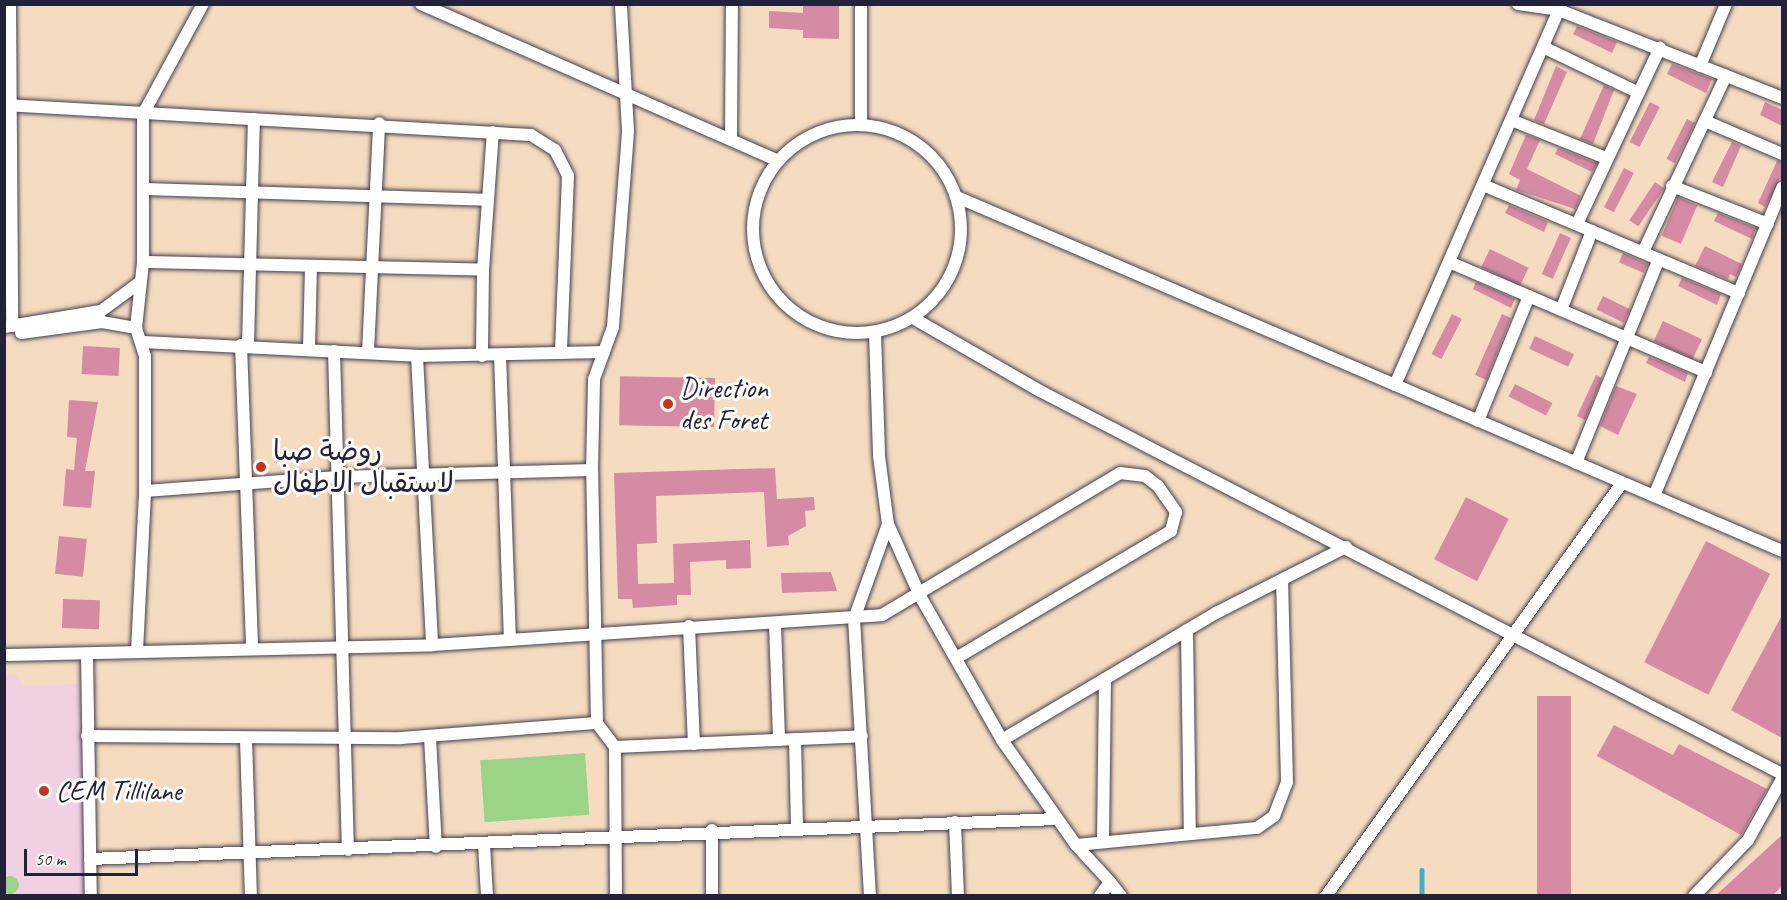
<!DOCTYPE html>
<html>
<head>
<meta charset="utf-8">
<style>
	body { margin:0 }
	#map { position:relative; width:1787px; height:900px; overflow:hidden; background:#f5dcc0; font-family:Caveat,"Playpen Sans Arabic",sans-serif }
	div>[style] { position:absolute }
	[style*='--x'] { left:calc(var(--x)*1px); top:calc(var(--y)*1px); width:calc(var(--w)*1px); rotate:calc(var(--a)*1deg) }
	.built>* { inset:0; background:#f1d0e3 }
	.green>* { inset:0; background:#9bd487; transform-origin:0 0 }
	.round { border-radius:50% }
	.stream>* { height:4.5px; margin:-2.25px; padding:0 2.25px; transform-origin:2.25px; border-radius:2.25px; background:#45aec4 }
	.building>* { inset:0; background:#d68ba4; transform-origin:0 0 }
	.roads { filter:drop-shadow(0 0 2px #423e4f) drop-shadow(0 0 2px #423e4f) }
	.minor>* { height:12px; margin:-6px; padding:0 6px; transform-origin:6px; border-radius:6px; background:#fff }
	.minor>.ring { margin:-6px; padding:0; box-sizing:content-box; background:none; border:12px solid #fff; border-radius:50% }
	.dots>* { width:16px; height:16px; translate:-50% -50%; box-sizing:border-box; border:3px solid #fdfcf7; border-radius:50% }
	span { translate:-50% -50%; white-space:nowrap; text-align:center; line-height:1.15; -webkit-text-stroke:6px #fdfcf7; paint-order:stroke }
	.poi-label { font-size:28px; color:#22223b }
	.left { translate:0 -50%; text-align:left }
	.frame { position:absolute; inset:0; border:6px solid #22223b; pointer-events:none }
	.scale { position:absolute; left:24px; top:849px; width:114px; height:27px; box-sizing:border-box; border:3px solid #22223b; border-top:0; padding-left:8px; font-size:18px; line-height:21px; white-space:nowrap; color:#22223b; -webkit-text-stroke:4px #fdfcf7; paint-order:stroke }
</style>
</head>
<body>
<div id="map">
	<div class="built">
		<div style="clip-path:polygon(15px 675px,24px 686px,79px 684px,87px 895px,5px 895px,4px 676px)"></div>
	</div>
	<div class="green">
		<div style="left:585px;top:753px;width:62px;height:105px;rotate:86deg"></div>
		<div class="round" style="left:1px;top:876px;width:18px;height:18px"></div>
	</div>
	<div class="stream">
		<div style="--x:1422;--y:870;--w:26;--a:90"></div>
	</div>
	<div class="building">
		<div style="clip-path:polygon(803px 4px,839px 6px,839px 39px,803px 38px,803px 30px,769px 28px,769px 11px,803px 13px)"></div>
		<div style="clip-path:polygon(1577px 26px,1617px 42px,1612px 53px,1573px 34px)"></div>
		<div style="clip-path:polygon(1672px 64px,1712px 79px,1706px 93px,1667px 74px)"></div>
		<div style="clip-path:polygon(1556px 66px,1567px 72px,1544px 124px,1534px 120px)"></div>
		<div style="clip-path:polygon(1604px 85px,1614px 90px,1593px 144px,1580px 139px)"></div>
		<div style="left:1650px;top:102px;width:11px;height:45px;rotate:27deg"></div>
		<div style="clip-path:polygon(1765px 102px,1782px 110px,1782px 126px,1760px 115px)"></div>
		<div style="left:1687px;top:119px;width:9px;height:45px;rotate:27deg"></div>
		<div style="clip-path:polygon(1526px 135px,1540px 140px,1527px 169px,1581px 196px,1575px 209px,1516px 190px,1520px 180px,1509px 174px)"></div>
		<div style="clip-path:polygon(1732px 142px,1741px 146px,1723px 187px,1712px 182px)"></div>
		<div style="clip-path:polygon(1558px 148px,1597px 163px,1592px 172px,1555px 154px)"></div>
		<div style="clip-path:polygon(1777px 161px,1782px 162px,1782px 176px,1765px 207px,1758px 203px)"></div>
		<div style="left:1624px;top:168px;width:11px;height:44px;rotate:27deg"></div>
		<div style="left:1655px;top:182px;width:11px;height:46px;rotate:34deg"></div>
		<div style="left:1678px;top:197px;width:21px;height:42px;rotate:23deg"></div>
		<div style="clip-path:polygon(1509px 205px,1548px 222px,1544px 232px,1505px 213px)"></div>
		<div style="clip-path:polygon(1718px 213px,1756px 228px,1752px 239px,1714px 221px)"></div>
		<div style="left:1560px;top:233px;width:12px;height:45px;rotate:24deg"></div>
		<div style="clip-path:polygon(1705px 246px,1742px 264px,1736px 277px,1730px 274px,1728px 279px,1695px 266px)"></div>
		<div style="left:1490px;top:249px;width:43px;height:20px;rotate:26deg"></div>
		<div style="left:1623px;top:253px;width:27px;height:10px;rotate:24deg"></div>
		<div style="clip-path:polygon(1682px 278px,1721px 294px,1717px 305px,1678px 286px)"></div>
		<div style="clip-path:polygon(1476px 282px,1515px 299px,1511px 308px,1473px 289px)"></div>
		<div style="left:1603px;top:296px;width:30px;height:15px;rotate:26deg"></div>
		<div style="left:1452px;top:314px;width:11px;height:45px;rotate:27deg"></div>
		<div style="clip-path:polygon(1502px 314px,1511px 318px,1486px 380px,1475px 375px)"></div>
		<div style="left:1663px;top:321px;width:43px;height:22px;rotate:25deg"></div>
		<div style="left:1535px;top:336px;width:43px;height:14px;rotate:25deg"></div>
		<div style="left:83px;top:346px;width:37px;height:28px;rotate:3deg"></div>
		<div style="clip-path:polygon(1649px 357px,1688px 373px,1685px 382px,1646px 363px)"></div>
		<div style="clip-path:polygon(1596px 375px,1602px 378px,1585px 420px,1577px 416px)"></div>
		<div style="left:715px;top:378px;width:49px;height:95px;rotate:91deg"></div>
		<div style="left:1515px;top:384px;width:42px;height:14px;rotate:27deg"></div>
		<div style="clip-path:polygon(1616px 386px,1637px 394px,1618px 435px,1600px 426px)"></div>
		<div style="clip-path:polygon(69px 400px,98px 402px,85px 471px,95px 471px,91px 508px,63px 506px,66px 469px,74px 470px,77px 438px,67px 437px)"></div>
		<div style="clip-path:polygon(775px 468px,777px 499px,814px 497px,815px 510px,805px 511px,806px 526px,788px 536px,789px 545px,767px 547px,764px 492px,656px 496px,657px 543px,637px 544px,638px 584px,674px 583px,673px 544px,750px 540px,751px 568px,726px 569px,726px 560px,690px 562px,691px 595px,677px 595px,677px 605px,633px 608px,632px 599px,618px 599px,614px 473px)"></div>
		<div style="left:1466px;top:497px;width:48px;height:70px;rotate:27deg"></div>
		<div style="left:59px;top:536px;width:28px;height:38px;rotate:6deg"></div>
		<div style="left:1706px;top:541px;width:72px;height:136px;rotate:27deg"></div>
		<div style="clip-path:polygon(831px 572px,837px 591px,782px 593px,781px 573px)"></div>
		<div style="left:63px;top:599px;width:37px;height:29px;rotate:2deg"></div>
		<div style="clip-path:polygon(1782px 615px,1782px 738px,1731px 710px)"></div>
		<div style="left:1537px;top:696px;width:34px;height:200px"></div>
		<div style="clip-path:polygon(1614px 725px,1673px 755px,1679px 744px,1767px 789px,1741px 835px,1597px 756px)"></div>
		<div style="clip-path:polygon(1782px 835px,1782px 886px,1772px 896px,1715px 896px)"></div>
	</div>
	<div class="roads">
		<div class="minor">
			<div style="--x:10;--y:4;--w:322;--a:89.6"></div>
			<div style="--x:421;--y:4;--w:390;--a:23.7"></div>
			<div style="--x:861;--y:4;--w:120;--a:90"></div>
			<div style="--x:1518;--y:4;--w:41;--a:8.3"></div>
			<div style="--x:1559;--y:10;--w:5;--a:-68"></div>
			<div style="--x:1543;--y:47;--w:104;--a:25.6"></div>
			<div style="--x:1700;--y:66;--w:67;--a:-67.2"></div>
			<div style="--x:4;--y:105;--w:528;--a:3.26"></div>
			<div style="--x:531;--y:135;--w:28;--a:32"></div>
			<div style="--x:555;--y:150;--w:29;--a:63"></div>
			<div style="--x:568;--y:176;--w:177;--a:92.3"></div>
			<div style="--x:1511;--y:120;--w:102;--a:21.8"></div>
			<div style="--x:1705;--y:121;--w:84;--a:23.2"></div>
			<div class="ring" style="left:753px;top:125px;width:196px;height:196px"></div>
			<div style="--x:731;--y:139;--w:135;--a:-89.6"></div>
			<div style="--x:1483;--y:185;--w:278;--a:22.9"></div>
			<div style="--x:1672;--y:186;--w:103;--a:21.6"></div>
			<div style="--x:143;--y:189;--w:345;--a:1.8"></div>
			<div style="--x:957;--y:197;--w:898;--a:23.22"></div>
			<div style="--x:1577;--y:224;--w:195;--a:-64.8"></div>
			<div style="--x:1643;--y:252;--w:195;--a:-64.8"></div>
			<div style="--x:143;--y:262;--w:340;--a:1.3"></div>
			<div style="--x:483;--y:270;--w:86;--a:90.7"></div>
			<div style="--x:1449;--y:262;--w:280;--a:23.2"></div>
			<div style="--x:483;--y:270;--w:138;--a:-85.9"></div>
			<div style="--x:1561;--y:310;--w:85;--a:-68.6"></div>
			<div style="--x:913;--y:318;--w:146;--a:29.9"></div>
			<div style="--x:1040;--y:391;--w:835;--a:27.3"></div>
			<div style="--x:4;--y:327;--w:98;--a:-9.4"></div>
			<div style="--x:101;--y:311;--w:47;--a:-36.4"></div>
			<div style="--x:21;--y:333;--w:82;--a:-7.7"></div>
			<div style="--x:102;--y:322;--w:35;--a:10"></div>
			<div style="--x:875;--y:333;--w:123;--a:88.1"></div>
			<div style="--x:879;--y:456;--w:69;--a:82.5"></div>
			<div style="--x:888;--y:524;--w:79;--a:66"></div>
			<div style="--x:920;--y:596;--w:166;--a:60.3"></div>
			<div style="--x:1002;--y:740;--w:128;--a:54.8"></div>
			<div style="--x:1076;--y:845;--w:50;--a:47.4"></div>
			<div style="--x:1110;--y:882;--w:17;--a:126"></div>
			<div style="--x:143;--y:342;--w:274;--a:2.9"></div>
			<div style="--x:417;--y:356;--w:187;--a:-1.2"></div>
			<div style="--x:241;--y:345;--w:302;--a:87.9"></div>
			<div style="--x:248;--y:345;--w:226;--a:-88.5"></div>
			<div style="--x:309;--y:348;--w:82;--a:-88.6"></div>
			<div style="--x:334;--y:351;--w:499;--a:88.4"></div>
			<div style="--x:368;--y:352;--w:229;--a:-87.2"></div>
			<div style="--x:500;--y:355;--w:285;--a:88"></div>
			<div style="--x:417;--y:356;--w:289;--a:87"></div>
			<div style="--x:1395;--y:385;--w:409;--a:-66.4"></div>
			<div style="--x:1559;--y:10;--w:240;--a:21.5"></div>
			<div style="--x:1478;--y:421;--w:135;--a:-67.8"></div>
			<div style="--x:1576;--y:463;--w:220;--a:-67.9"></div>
			<div style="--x:145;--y:491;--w:193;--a:-4.2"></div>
			<div style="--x:337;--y:477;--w:255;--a:-1.6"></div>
			<div style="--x:1654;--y:496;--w:334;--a:-67.4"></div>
			<div style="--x:775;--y:624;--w:116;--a:88"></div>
			<div style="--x:689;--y:626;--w:118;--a:87.6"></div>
			<div style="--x:1187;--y:630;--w:204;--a:89.2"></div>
			<div style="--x:137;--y:651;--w:160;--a:-87.1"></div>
			<div style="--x:145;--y:491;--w:135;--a:-90"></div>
			<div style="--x:145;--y:356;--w:29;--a:-108"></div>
			<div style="--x:136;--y:328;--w:66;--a:-83.9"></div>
			<div style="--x:143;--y:262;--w:148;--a:-90"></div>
			<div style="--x:143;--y:114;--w:125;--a:-61.4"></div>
			<div style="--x:87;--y:654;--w:242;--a:89.1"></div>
			<div style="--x:4;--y:655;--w:428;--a:-1.3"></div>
			<div style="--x:432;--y:645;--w:451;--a:-3.8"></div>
			<div style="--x:882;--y:615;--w:277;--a:-30.8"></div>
			<div style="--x:1120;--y:473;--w:25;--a:7"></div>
			<div style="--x:1145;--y:476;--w:16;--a:38"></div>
			<div style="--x:1158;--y:486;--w:32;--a:55"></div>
			<div style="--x:1176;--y:512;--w:20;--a:105"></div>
			<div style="--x:1171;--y:531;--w:250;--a:149.4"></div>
			<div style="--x:87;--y:736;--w:314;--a:0.4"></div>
			<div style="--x:401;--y:738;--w:197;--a:-4.4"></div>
			<div style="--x:430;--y:737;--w:110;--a:86.9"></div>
			<div style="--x:246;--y:739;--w:157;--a:88.2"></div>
			<div style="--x:795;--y:739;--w:88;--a:88.7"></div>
			<div style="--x:1002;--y:740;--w:249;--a:-30.7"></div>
			<div style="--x:1216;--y:613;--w:146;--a:-26.9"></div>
			<div style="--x:615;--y:747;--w:247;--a:-2.5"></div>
			<div style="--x:955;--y:822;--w:74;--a:87.7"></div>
			<div style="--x:1103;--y:842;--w:163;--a:-89.3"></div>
			<div style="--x:484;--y:844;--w:52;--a:86.7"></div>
			<div style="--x:1076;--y:845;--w:182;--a:-5.4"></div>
			<div style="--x:1257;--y:828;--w:21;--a:-35"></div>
			<div style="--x:1274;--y:816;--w:36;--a:-69"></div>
			<div style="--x:1287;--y:782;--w:202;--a:-91.4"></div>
			<div style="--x:90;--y:859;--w:967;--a:-2.37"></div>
			<div style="--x:1110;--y:882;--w:18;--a:52"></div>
			<div style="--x:616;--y:896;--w:149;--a:-90.4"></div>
			<div style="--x:615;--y:747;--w:30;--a:-127"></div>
			<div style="--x:597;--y:723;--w:253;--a:-91.1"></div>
			<div style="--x:592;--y:470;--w:91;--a:-88.7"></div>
			<div style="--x:594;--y:379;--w:55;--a:-69.9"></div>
			<div style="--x:613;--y:327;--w:197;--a:-85.6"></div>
			<div style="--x:628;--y:131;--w:127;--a:-93.2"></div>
			<div style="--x:712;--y:896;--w:66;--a:-90"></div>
			<div style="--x:870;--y:896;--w:277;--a:-93.3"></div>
			<div style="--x:854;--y:619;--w:101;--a:-70.3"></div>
			<div style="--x:1326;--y:896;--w:508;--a:-54.37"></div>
			<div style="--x:1694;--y:896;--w:78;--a:-46"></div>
			<div style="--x:1748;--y:840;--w:70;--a:-60.9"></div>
		</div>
	</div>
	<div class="dots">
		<div style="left:668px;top:404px;background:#c8321e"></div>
		<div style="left:261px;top:467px;background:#c8321e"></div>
		<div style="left:44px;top:791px;background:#c8321e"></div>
	</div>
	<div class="poi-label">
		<span class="left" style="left:680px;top:404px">Direction<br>des Foret</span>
		<span class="left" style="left:273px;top:467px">روضة صبا<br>لاستقبال الاطفال</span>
		<span class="left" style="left:56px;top:791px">CEM Tillilane</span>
	</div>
	<div class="frame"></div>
	<div class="scale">50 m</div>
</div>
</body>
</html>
